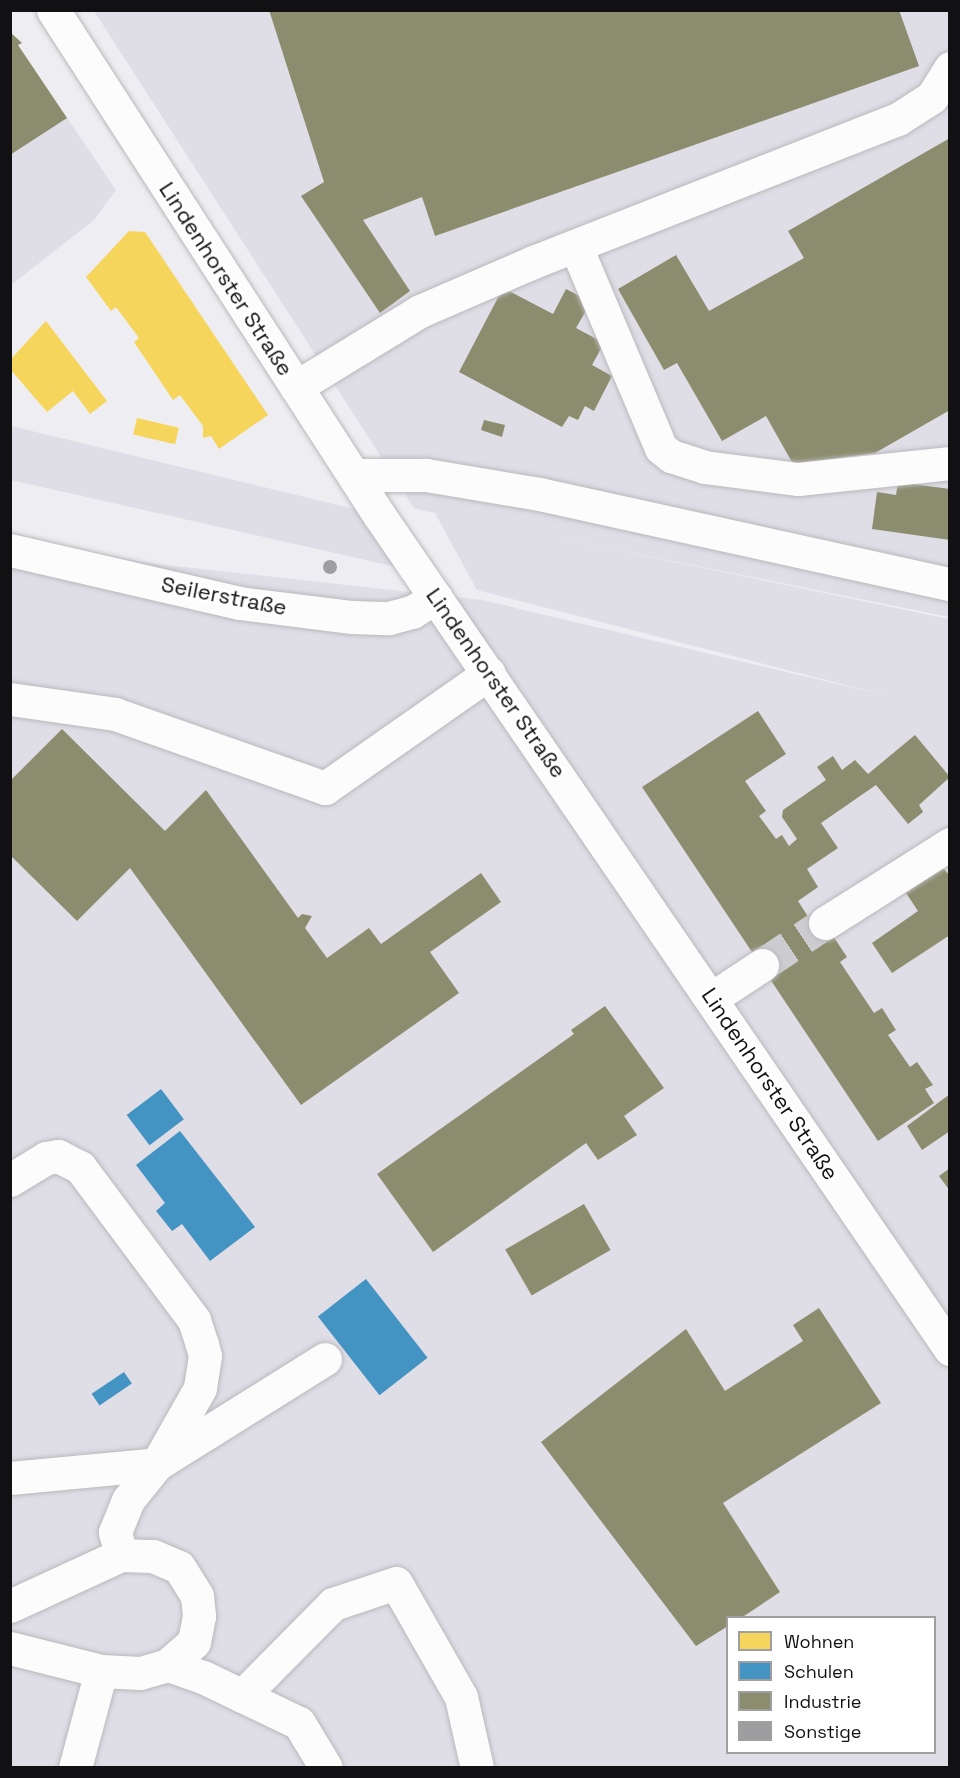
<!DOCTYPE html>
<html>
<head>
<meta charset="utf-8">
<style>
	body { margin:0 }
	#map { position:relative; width:960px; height:1778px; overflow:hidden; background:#eeedf1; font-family:"Space Grotesk",sans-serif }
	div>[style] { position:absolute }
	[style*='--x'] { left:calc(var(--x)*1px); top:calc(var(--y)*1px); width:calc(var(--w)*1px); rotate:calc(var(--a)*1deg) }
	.built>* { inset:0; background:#dfdde6 }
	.homes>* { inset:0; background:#f6d55c; transform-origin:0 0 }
	.schools>* { inset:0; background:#4393c3; transform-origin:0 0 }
	.industry>* { inset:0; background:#8c8c6e; transform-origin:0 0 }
	.building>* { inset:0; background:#9e9da0 }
	.round { border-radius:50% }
	.minor-tunnel>* { height:33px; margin-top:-16.5px; transform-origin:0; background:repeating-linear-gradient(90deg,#cdccd0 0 33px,transparent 0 49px) }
	.roads { filter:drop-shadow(0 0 2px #bab9bc) drop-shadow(0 0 2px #bab9bc) }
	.minor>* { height:33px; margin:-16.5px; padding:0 16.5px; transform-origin:16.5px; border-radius:16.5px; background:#fcfcfd }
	span { translate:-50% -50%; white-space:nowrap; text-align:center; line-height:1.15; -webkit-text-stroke:6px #fff; paint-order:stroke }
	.street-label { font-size:22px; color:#111012 }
	.frame { position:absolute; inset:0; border:12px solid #111012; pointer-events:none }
	.legend { position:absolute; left:726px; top:1616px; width:210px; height:138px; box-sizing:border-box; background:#fff; border:2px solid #a09fa0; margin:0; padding:8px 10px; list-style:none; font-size:18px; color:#111012 }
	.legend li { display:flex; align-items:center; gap:12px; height:30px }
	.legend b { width:30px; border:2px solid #a09fa0 }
</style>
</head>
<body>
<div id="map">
	<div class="built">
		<div style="clip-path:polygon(evenodd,94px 11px,949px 11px,949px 617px,545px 535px,949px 619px,949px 1767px,11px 1767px,10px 537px,148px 563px,482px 600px,888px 696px,477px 590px,435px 513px,414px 508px,94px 11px,728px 1618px,934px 1618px,934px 1752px,728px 1752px,728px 1618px)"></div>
		<div style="clip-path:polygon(10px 34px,116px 190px,94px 220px,11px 285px)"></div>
		<div style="clip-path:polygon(11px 426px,379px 515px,419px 572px,11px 480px)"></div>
	</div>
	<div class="homes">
		<div style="clip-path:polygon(129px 231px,145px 232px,268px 415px,219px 449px,211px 436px,203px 438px,203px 426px,180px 395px,173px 400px,134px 342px,139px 338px,116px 307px,111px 311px,86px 277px)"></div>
		<div style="clip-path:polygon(46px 321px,107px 401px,90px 414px,73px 391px,47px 412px,10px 369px,10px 360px)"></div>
		<div style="left:137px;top:418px;width:43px;height:17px;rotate:13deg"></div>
	</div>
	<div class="schools">
		<div style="left:161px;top:1089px;width:38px;height:43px;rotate:53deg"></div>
		<div style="clip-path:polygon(180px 1131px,255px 1227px,210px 1261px,182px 1224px,172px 1231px,156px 1211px,165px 1203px,136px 1165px)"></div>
		<div style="left:366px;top:1279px;width:100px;height:61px;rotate:52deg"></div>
		<div style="left:124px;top:1372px;width:14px;height:39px;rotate:56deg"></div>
	</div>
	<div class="industry">
		<div style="clip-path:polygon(269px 10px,899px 10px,919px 66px,435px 236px,422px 197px,363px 220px,410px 291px,380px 313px,301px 196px,324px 182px)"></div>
		<div style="clip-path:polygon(10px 32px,22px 43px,18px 45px,67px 118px,10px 155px)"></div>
		<div style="clip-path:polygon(950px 138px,950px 410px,875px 453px,793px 464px,766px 416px,722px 441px,677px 363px,664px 370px,618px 289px,676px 255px,709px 311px,804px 258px,788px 231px)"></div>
		<div style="clip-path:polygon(503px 288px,553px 314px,566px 289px,591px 302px,576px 328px,604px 343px,592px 365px,612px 376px,594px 411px,585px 406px,578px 420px,569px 416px,562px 427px,459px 372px)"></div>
		<div style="clip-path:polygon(484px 420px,505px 425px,502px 437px,481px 430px)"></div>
		<div style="clip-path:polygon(898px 482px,950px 489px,950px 540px,872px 529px,877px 492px,896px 495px)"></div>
		<div style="clip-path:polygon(758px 711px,786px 754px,745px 781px,766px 811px,759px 816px,776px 839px,782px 835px,789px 846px,797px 839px,782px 817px,783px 810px,826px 780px,817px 767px,833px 756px,842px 770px,855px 760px,868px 774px,915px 735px,950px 777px,919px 805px,923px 812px,908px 824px,876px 785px,821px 823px,838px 848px,807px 869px,818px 887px,798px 901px,809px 918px,817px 912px,847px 957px,840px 962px,874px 1013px,882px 1008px,896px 1030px,888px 1035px,910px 1067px,917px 1062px,933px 1085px,925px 1089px,934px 1103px,878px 1141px,642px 787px)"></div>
		<div style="clip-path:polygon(62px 729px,165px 831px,206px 790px,298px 918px,302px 914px,312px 916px,305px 928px,327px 958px,369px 928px,381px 944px,481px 873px,501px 902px,430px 952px,459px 993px,301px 1105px,130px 868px,77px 921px,10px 855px,10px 781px)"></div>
		<div style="clip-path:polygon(943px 868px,950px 876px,950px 935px,892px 973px,872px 943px,918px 911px,906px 893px)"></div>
		<div style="clip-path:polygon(605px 1006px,664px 1088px,624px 1116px,637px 1135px,598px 1160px,586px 1143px,433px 1252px,377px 1174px,574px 1034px,571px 1030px)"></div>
		<div style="clip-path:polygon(950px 1094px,950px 1131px,922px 1150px,907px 1126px)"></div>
		<div style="clip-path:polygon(950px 1168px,950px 1191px,939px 1176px)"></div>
		<div style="left:584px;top:1204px;width:53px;height:91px;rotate:60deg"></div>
		<div style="clip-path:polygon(819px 1308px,881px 1403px,723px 1503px,780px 1592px,741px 1618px,728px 1618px,728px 1626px,696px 1646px,541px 1442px,686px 1329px,725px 1391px,803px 1341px,793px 1325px)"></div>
	</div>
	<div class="building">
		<div class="round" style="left:323px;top:560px;width:14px;height:14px"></div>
	</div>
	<div class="minor-tunnel">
		<div style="--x:762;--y:965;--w:76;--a:-33.7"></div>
	</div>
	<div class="roads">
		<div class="minor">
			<div style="--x:53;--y:10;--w:601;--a:57.16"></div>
			<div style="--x:379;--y:515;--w:1011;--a:55.6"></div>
			<div style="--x:576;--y:247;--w:218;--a:67.1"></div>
			<div style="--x:661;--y:448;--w:13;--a:39"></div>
			<div style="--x:671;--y:456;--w:35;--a:18"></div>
			<div style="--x:704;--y:467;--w:95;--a:7.3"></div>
			<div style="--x:798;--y:479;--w:153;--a:-6"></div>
			<div style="--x:296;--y:387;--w:145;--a:-31.5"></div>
			<div style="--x:420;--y:311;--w:123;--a:-23.4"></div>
			<div style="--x:533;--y:262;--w:392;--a:-21.4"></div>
			<div style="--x:898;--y:119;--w:40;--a:-32.9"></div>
			<div style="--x:932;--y:97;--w:34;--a:-58"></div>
			<div style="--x:354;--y:475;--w:72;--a:0"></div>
			<div style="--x:426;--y:475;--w:115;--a:9.5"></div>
			<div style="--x:539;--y:494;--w:421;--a:12.4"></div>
			<div style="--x:10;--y:550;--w:235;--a:13"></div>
			<div style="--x:239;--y:603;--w:114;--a:7.1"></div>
			<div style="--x:352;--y:617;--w:37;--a:2"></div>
			<div style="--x:389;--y:618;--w:24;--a:-15"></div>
			<div style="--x:412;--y:612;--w:28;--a:-32"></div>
			<div style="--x:10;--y:699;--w:106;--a:8.1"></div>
			<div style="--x:115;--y:714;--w:223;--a:19.4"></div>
			<div style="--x:325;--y:788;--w:200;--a:-35"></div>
			<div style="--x:825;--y:923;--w:148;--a:-32.3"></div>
			<div style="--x:712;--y:998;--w:60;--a:-33.4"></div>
			<div style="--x:10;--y:1180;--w:42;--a:-31.4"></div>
			<div style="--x:46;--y:1158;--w:12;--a:-9"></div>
			<div style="--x:58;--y:1156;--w:25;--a:27"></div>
			<div style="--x:80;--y:1167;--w:191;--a:53.3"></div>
			<div style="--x:194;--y:1320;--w:25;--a:72"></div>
			<div style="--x:202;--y:1344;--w:12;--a:76"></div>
			<div style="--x:205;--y:1356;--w:32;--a:99"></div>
			<div style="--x:200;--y:1388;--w:87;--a:119.5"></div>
			<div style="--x:157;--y:1464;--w:46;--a:128.9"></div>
			<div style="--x:128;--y:1500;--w:35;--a:112"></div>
			<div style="--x:115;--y:1532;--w:24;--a:75"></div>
			<div style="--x:10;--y:1478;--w:148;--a:-5.4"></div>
			<div style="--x:157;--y:1464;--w:198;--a:-32"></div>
			<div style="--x:10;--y:1606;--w:122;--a:-24.7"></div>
			<div style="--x:121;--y:1555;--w:32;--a:2"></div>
			<div style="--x:153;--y:1556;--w:28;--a:23"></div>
			<div style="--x:179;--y:1567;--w:34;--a:58"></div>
			<div style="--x:197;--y:1596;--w:20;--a:84"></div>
			<div style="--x:199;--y:1616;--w:26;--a:101"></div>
			<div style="--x:194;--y:1642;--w:35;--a:139"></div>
			<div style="--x:168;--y:1665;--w:29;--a:164"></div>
			<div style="--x:140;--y:1673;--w:39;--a:-177"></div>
			<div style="--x:101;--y:1671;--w:94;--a:-165.8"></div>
			<div style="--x:168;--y:1665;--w:37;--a:19"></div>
			<div style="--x:203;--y:1677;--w:106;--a:25.6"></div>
			<div style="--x:299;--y:1723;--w:52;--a:59"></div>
			<div style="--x:242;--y:1696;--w:129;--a:-45.3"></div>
			<div style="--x:333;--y:1604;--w:66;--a:-18.4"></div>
			<div style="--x:396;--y:1583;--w:131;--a:60.3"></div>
			<div style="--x:461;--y:1697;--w:73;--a:77.3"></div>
			<div style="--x:75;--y:1768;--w:100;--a:-75"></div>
		</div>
	</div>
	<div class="street-label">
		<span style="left:226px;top:279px;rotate:57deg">Lindenhorster Straße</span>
		<span style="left:224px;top:596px;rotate:11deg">Seilerstraße</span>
		<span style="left:496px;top:683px;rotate:55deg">Lindenhorster Straße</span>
		<span style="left:770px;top:1084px;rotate:56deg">Lindenhorster Straße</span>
	</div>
	<div class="frame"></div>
	<ul class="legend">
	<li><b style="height:16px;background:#f6d55c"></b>Wohnen</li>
	<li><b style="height:16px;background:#4393c3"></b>Schulen</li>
	<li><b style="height:16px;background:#8c8c6e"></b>Industrie</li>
	<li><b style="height:16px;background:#9e9da0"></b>Sonstige</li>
	</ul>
</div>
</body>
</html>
